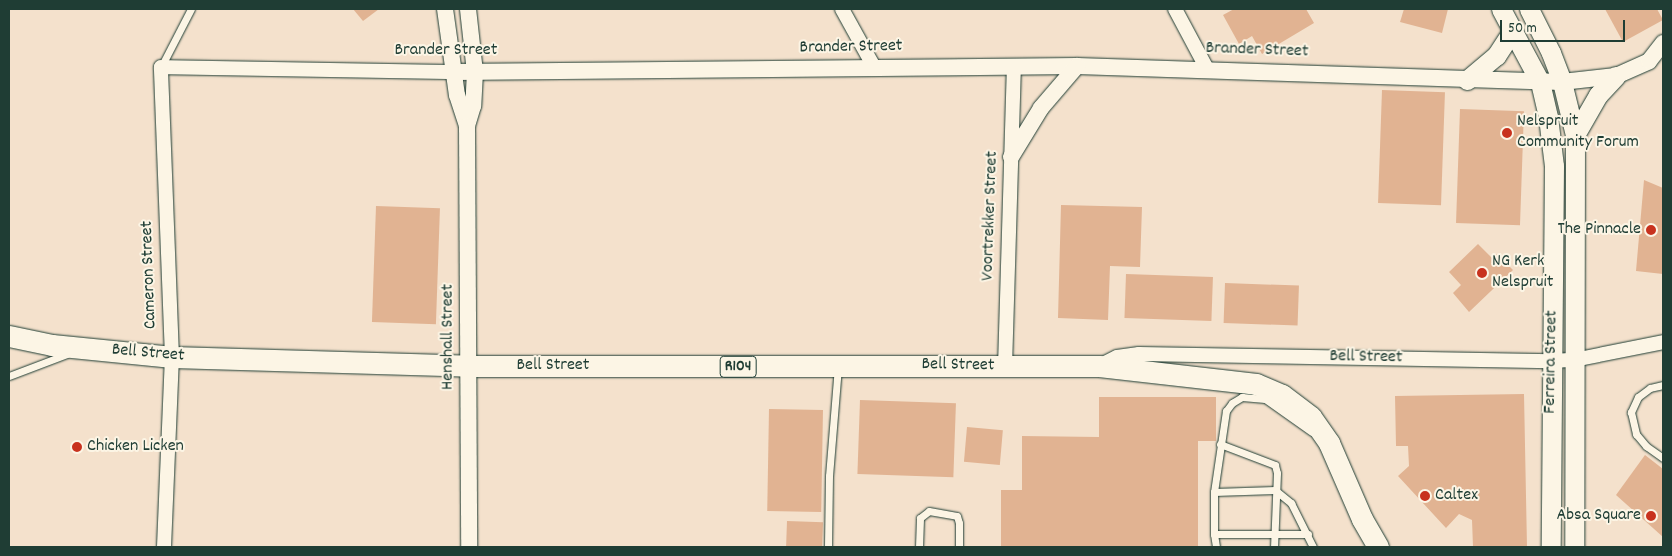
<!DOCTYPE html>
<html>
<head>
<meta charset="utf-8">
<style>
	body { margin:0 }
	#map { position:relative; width:1672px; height:556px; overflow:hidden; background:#f4e1cc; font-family:Dekko,sans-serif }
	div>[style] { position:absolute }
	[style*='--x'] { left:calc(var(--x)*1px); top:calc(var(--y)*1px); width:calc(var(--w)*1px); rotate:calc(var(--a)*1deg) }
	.building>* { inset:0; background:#e1b392; transform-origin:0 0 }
	.roads { filter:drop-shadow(0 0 1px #1f3d34) drop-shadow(0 0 1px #1f3d34) }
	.service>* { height:7px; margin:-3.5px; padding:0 3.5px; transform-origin:3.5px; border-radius:3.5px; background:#fcf5e5 }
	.minor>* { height:14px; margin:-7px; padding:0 7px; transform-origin:7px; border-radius:7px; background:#fcf5e5 }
	.tertiary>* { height:16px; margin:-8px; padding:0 8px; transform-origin:8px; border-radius:8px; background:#fcf5e5 }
	.secondary>* { height:19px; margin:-9.5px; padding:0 9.5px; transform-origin:9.5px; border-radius:9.5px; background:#fcf5e5 }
	.primary>* { height:21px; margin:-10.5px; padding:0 10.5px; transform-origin:10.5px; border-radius:10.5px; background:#fcf5e5 }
	.dots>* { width:14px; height:14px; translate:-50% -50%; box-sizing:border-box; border:2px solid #fcf5e5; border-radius:50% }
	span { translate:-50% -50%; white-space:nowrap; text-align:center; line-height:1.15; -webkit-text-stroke:4px #fcf5e5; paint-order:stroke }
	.shield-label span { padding:1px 4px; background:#fcf5e5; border:1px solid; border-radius:4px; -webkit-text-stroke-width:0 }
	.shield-label { font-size:16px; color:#1f3d34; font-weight:700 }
	.street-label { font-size:18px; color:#1f3d34 }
	.poi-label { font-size:18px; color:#1f3d34 }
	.left { translate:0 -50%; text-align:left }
	.right { translate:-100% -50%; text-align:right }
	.frame { position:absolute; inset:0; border:10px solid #1f3d34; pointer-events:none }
	.scale { position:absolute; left:1500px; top:20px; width:125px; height:22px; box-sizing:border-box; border:2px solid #1f3d34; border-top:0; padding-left:6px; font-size:15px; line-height:18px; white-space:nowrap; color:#1f3d34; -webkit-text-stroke:4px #fcf5e5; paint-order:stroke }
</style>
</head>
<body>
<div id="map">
	<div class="building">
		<div style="clip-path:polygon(353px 9px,379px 9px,363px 21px)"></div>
		<div style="clip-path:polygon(1234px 9px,1306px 9px,1314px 23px,1262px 54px,1252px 36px,1239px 44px,1223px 15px)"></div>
		<div style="clip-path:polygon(1404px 9px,1448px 9px,1442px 33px,1400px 22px)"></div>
		<div style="clip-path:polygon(1605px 9px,1657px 9px,1663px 20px,1623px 42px)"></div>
		<div style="left:1382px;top:90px;width:63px;height:113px;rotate:2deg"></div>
		<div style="left:1460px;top:109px;width:64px;height:114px;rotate:2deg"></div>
		<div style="clip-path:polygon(1644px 180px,1663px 188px,1663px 274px,1636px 271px)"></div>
		<div style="clip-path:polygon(1061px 205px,1142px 207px,1140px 267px,1110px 266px,1108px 320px,1058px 318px)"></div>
		<div style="left:376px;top:206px;width:64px;height:116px;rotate:2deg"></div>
		<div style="clip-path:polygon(1478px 244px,1492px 258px,1497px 254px,1513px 270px,1469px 312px,1453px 293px,1461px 285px,1449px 272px)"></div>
		<div style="left:1126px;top:274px;width:87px;height:44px;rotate:2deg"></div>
		<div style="left:1225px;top:283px;width:74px;height:40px;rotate:2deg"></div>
		<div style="clip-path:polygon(1524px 394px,1527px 547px,1473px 547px,1472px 520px,1459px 514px,1446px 528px,1398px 476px,1409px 466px,1408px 446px,1396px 446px,1395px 396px)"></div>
		<div style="clip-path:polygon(1099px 397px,1216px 397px,1216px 441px,1198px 441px,1198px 547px,1001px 547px,1001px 490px,1022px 490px,1022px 436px,1099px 437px)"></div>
		<div style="left:860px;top:400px;width:96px;height:74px;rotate:2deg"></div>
		<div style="left:769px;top:409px;width:54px;height:102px;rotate:1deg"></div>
		<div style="left:967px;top:427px;width:36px;height:35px;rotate:5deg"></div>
		<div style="clip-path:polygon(1645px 455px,1663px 469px,1663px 537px,1616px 495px)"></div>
		<div style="left:787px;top:521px;width:36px;height:26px;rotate:2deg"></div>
	</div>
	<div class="roads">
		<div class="service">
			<div style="--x:161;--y:67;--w:65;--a:-62.7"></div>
			<div style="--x:9;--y:376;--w:62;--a:-20.8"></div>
			<div style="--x:1663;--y:385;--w:13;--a:167"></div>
			<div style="--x:1650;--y:388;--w:15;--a:143"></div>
			<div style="--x:1638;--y:397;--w:17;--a:115"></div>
			<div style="--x:1631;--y:412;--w:23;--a:77"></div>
			<div style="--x:1636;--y:434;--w:16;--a:50"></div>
			<div style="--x:1646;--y:446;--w:21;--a:35"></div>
			<div style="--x:1220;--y:444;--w:59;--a:20.9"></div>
			<div style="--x:1275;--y:465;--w:8;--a:76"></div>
			<div style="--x:1277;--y:473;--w:74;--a:92.3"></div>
			<div style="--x:1214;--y:492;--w:61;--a:-1.9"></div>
			<div style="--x:1275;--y:490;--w:21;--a:39"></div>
			<div style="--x:1291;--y:503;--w:49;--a:63.4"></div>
			<div style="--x:1214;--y:534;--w:13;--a:81"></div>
			<div style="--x:1308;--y:534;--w:94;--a:180"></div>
			<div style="--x:1214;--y:534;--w:42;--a:-90"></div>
			<div style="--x:1214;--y:492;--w:82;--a:-81.6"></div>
			<div style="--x:1226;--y:411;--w:10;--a:-53"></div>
			<div style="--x:1232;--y:403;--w:12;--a:-31"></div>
			<div style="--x:1242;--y:397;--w:23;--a:5"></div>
			<div style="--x:1265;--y:399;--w:57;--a:35.1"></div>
			<div style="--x:828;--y:547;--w:71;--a:-89.2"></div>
			<div style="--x:829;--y:476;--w:109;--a:-85.3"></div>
			<div style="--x:919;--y:547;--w:29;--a:-88"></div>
			<div style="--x:920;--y:518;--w:11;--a:-38"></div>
			<div style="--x:929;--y:511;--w:28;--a:10"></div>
			<div style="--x:957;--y:516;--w:7;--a:74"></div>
			<div style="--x:959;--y:523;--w:24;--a:90"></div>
		</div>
		<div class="minor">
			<div style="--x:842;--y:9;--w:66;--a:61.1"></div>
			<div style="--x:1175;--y:9;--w:68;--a:61.9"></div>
			<div style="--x:1099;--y:366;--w:20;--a:-27"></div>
			<div style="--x:1117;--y:357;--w:22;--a:-8"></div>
			<div style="--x:1139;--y:354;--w:413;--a:1"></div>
			<div style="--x:1552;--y:361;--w:22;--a:-3"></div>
			<div style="--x:1574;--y:360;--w:91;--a:-11.4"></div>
			<div style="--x:1005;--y:367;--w:300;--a:-88.3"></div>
			<div style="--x:164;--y:547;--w:190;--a:-87.6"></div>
			<div style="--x:172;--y:357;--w:290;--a:-92.2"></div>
			<div style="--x:161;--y:67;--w:294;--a:1"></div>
		</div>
		<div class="tertiary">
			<div style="--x:445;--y:9;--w:87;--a:82.1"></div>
			<div style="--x:457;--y:95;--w:33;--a:72"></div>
			<div style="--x:468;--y:9;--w:63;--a:83.7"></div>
			<div style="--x:475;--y:72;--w:34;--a:93"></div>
			<div style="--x:473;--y:106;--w:21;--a:107"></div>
			<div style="--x:467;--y:126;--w:421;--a:89.7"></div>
			<div style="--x:455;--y:72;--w:622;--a:-0.55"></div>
			<div style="--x:1077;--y:66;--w:485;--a:1.9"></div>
			<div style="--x:1562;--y:82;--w:54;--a:-6.3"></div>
			<div style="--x:1616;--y:76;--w:36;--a:-24"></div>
			<div style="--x:1649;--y:61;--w:23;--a:-52"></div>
			<div style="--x:1011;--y:157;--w:57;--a:-58.5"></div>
			<div style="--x:1041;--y:108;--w:55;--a:-49.4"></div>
		</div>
		<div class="secondary">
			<div style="--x:1501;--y:9;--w:83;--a:61.9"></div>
			<div style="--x:1540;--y:82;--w:36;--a:77"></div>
			<div style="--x:1548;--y:117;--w:49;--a:83"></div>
			<div style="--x:1554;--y:166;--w:381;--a:90.5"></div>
			<div style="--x:1529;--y:9;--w:49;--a:63.4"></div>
			<div style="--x:1551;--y:53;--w:31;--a:69"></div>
			<div style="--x:1562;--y:82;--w:55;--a:76.2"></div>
			<div style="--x:1575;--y:135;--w:412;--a:90.1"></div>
			<div style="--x:1467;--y:80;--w:38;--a:-40"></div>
			<div style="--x:1496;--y:56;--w:31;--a:-57"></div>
			<div style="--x:1575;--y:135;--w:46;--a:-60.1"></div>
			<div style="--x:1598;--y:95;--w:26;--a:-47"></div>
		</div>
		<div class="primary">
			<div style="--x:9;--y:336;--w:44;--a:11.8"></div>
			<div style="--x:52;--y:345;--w:121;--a:5.7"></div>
			<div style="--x:172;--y:357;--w:298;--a:1.7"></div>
			<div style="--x:470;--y:366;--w:629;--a:0"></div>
			<div style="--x:1099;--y:366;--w:158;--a:6.5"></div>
			<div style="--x:1256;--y:384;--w:28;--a:23"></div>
			<div style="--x:1282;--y:395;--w:36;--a:37"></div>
			<div style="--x:1311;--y:417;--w:32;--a:55"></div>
			<div style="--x:1329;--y:443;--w:83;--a:66.5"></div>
			<div style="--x:1362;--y:519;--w:32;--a:60"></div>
		</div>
	</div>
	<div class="dots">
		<div style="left:1507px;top:133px;background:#c8321e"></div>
		<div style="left:1651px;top:230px;background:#c8321e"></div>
		<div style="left:1482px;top:273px;background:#c8321e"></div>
		<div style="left:77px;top:447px;background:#c8321e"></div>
		<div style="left:1425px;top:496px;background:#c8321e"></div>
		<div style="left:1651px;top:516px;background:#c8321e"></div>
	</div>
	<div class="shield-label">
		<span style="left:738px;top:367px">R104</span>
	</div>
	<div class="street-label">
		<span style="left:851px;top:48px;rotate:-1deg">Brander Street</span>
		<span style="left:446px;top:51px">Brander Street</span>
		<span style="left:1257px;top:51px;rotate:2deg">Brander Street</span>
		<span style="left:991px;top:216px;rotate:-88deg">Voortrekker Street</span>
		<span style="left:150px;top:275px;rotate:-92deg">Cameron Street</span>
		<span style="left:449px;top:337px;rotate:-90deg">Henshall Street</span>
		<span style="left:148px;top:354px;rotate:5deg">Bell Street</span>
		<span style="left:1366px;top:358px;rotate:1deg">Bell Street</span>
		<span style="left:1552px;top:362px;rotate:-89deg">Ferreira Street</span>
		<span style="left:553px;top:366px">Bell Street</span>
		<span style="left:958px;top:366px;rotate:1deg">Bell Street</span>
	</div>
	<div class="poi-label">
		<span class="left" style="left:1517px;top:133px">Nelspruit<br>Community Forum</span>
		<span class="right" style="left:1641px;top:230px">The Pinnacle</span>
		<span class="left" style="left:1492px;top:273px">NG Kerk<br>Nelspruit</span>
		<span class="left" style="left:87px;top:447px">Chicken Licken</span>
		<span class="left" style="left:1435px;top:496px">Caltex</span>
		<span class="right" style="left:1641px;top:516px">Absa Square</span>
	</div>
	<div class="frame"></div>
	<div class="scale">50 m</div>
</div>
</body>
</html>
